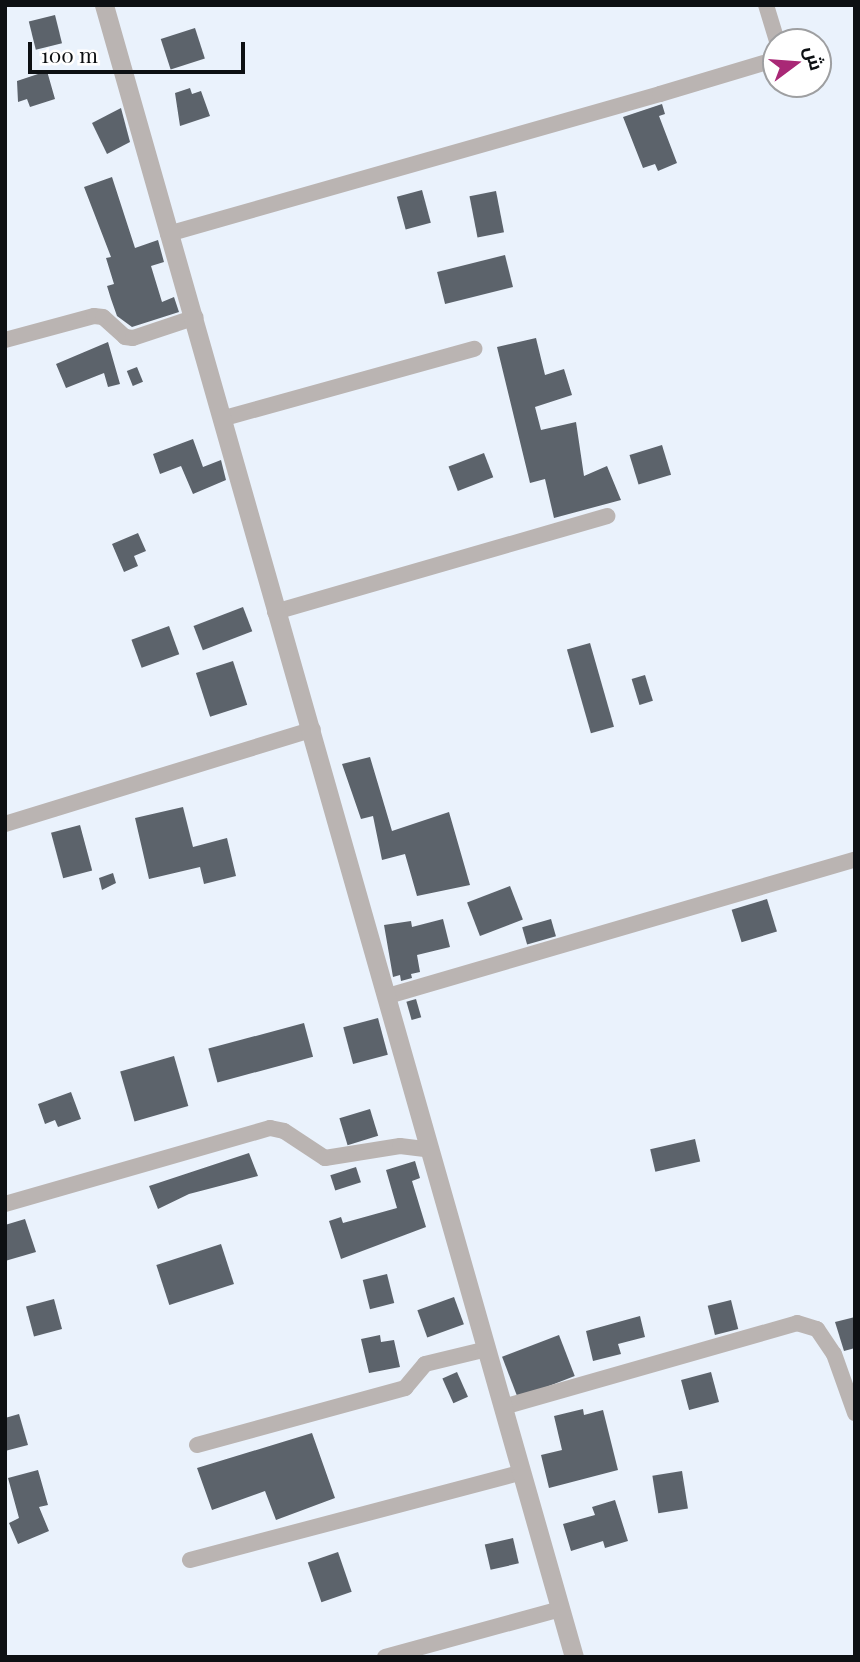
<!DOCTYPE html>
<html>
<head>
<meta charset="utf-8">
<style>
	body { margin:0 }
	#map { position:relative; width:860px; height:1662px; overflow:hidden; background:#eaf2fc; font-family:"Playfair Display",Cairo,serif }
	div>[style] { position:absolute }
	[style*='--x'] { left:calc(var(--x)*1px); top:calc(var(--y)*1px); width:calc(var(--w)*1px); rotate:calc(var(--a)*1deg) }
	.building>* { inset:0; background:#5c636b; transform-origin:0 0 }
	.minor>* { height:16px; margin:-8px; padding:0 8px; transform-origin:8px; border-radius:8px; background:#bab4b2 }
	.tertiary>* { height:19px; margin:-9.5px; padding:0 9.5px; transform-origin:9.5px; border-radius:9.5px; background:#bab4b2 }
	span { translate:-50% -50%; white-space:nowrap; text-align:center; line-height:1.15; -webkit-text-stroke:7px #fff; paint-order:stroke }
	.frame { position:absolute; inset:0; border:7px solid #0d1013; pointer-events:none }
	.north { position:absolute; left:762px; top:28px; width:70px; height:70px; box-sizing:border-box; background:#fff; border:2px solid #9e9fa1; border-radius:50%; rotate:74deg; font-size:19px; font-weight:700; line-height:28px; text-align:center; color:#0d1013 }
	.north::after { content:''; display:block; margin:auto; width:24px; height:32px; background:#a92876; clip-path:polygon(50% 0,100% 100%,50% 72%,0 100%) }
	.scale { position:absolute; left:28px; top:42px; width:217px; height:32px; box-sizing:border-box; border:4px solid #0d1013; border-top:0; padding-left:9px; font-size:21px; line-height:24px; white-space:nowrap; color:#0d1013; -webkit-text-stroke:5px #fff; paint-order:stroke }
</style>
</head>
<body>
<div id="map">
	<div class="building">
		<div style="left:55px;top:15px;width:29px;height:27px;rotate:76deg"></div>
		<div style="left:195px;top:28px;width:32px;height:36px;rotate:72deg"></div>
		<div style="clip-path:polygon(47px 71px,55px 99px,30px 107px,27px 99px,18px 102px,17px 81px)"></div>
		<div style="clip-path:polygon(190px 88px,192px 94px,201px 91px,210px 116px,180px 126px,175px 93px)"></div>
		<div style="clip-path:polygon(662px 104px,665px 114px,659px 116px,677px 163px,658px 171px,655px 164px,643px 168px,623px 117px)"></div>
		<div style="clip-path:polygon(121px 108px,130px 142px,107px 154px,92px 123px)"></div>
		<div style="clip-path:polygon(112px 177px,135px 248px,158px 240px,164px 262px,151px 266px,162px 302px,174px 297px,179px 312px,132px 327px,117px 316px,111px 299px,107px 286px,114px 284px,106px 258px,111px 257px,84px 187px)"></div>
		<div style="left:422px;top:190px;width:34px;height:26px;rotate:75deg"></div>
		<div style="left:496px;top:191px;width:42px;height:27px;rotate:79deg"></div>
		<div style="left:505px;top:255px;width:33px;height:70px;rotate:76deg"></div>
		<div style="clip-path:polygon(536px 338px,545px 375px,564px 369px,572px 395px,535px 407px,541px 430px,576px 422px,584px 476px,607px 466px,621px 500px,554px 518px,545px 479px,530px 483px,497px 347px)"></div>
		<div style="clip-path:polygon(108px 342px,120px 384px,108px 387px,104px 373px,66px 388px,56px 364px)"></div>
		<div style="left:137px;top:367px;width:16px;height:11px;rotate:68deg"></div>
		<div style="clip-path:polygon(193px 439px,203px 467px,221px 460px,226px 480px,193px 494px,181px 466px,160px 474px,153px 454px)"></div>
		<div style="left:662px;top:445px;width:31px;height:34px;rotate:73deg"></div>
		<div style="left:484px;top:453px;width:26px;height:38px;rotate:69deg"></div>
		<div style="clip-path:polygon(138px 533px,146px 551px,134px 556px,138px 566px,124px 572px,112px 544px)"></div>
		<div style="left:243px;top:607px;width:26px;height:53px;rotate:69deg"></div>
		<div style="left:169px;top:626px;width:30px;height:40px;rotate:70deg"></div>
		<div style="left:590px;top:643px;width:87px;height:24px;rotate:74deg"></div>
		<div style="left:233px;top:661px;width:46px;height:39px;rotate:72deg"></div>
		<div style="left:645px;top:675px;width:27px;height:14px;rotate:73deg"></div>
		<div style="clip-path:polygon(370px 757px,392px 831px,449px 812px,470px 885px,417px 896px,405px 854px,382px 860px,373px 816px,361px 819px,342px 764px)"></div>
		<div style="clip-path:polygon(183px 807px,193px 847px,227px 838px,236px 876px,204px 884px,200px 867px,149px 879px,135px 818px)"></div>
		<div style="left:80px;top:825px;width:47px;height:30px;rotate:75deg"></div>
		<div style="clip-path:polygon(113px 873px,116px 883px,102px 890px,99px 878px)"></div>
		<div style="left:510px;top:886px;width:36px;height:46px;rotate:69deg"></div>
		<div style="left:767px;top:899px;width:34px;height:37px;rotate:73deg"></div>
		<div style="clip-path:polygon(443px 919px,450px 947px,417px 955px,420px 972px,411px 974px,412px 978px,401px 981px,400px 975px,393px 977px,384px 925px,411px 921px,412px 927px)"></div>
		<div style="left:551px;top:919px;width:18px;height:30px;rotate:74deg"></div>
		<div style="left:416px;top:999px;width:19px;height:10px;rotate:74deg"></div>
		<div style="left:378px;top:1018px;width:38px;height:36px;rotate:75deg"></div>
		<div style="left:304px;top:1023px;width:35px;height:99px;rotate:75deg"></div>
		<div style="left:174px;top:1056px;width:52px;height:56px;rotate:74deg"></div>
		<div style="clip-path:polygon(71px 1092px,81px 1119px,58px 1127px,55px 1120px,45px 1124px,38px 1104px)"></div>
		<div style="left:370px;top:1109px;width:28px;height:32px;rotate:73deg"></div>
		<div style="left:695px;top:1139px;width:23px;height:46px;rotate:77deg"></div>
		<div style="clip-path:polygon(249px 1153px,258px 1176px,189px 1194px,158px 1209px,149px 1186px)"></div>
		<div style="clip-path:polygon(415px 1161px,420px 1178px,412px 1181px,426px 1227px,341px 1259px,329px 1221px,341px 1217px,343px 1223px,397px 1208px,386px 1170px)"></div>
		<div style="left:356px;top:1167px;width:16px;height:27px;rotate:72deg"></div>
		<div style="clip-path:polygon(25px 1219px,36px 1252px,5px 1261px,5px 1225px)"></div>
		<div style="left:221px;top:1244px;width:42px;height:68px;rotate:72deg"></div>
		<div style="left:387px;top:1274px;width:30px;height:25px;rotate:76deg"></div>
		<div style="left:454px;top:1297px;width:29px;height:39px;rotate:70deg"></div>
		<div style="left:54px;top:1299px;width:31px;height:29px;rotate:75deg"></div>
		<div style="left:731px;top:1300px;width:30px;height:24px;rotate:76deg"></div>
		<div style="clip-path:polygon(640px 1316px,645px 1337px,618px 1344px,621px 1354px,593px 1361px,586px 1331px)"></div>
		<div style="clip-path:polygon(855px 1317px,855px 1348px,844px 1351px,835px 1322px)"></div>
		<div style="clip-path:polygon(380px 1335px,381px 1342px,394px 1340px,400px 1367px,369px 1373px,361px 1339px)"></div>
		<div style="left:559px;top:1335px;width:44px;height:61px;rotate:69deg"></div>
		<div style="left:457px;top:1372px;width:27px;height:16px;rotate:66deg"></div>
		<div style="left:711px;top:1372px;width:31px;height:31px;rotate:75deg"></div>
		<div style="clip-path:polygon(583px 1409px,584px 1415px,603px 1410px,618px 1470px,549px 1488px,541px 1455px,562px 1450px,554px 1416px)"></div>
		<div style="clip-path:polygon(19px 1414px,28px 1445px,5px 1451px,5px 1418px)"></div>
		<div style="clip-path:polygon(312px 1433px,335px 1498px,276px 1520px,265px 1491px,212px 1510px,197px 1468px)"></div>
		<div style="clip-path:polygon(38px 1470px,48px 1505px,39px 1507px,49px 1531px,18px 1544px,9px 1523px,19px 1518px,8px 1478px)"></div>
		<div style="left:682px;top:1471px;width:38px;height:30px;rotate:81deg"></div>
		<div style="clip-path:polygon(615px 1500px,628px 1541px,605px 1548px,603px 1541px,571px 1551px,563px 1524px,595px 1515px,592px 1507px)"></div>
		<div style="left:513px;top:1538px;width:26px;height:29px;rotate:77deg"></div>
		<div style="left:338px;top:1552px;width:42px;height:32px;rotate:71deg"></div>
	</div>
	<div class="minor">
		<div style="--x:766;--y:5;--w:39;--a:73"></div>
		<div style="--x:168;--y:234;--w:512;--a:-15.88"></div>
		<div style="--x:660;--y:94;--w:115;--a:-16.7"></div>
		<div style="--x:770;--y:61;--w:8;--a:-45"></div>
		<div style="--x:5;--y:340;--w:92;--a:-15.1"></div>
		<div style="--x:94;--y:316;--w:9;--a:6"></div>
		<div style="--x:103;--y:317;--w:30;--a:42"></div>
		<div style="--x:125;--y:337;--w:8;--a:7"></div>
		<div style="--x:133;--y:338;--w:66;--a:-18.4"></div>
		<div style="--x:221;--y:419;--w:263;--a:-15.5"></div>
		<div style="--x:275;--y:612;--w:346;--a:-16.1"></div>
		<div style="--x:5;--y:824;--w:322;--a:-17.1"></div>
		<div style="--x:388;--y:996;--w:487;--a:-16.3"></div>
		<div style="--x:5;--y:1204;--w:276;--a:-16"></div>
		<div style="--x:270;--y:1128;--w:14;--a:12"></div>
		<div style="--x:284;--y:1131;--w:49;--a:33.4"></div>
		<div style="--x:325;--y:1158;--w:76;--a:-9.1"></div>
		<div style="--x:400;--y:1146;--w:31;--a:7"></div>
		<div style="--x:503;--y:1407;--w:306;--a:-15.9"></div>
		<div style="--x:797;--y:1323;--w:21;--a:17"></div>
		<div style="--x:817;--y:1329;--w:30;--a:56"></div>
		<div style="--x:834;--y:1354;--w:63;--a:70.4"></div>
		<div style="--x:197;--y:1445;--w:216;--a:-15.3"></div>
		<div style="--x:405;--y:1388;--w:31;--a:-50"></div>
		<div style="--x:425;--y:1364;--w:64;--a:-13.6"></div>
		<div style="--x:190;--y:1560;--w:343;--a:-14.8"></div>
		<div style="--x:385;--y:1657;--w:181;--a:-15.3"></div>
	</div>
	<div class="tertiary">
		<div style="--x:104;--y:5;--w:1718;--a:74.12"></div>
	</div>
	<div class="frame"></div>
	<div class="north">ش</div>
	<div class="scale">100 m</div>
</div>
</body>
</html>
